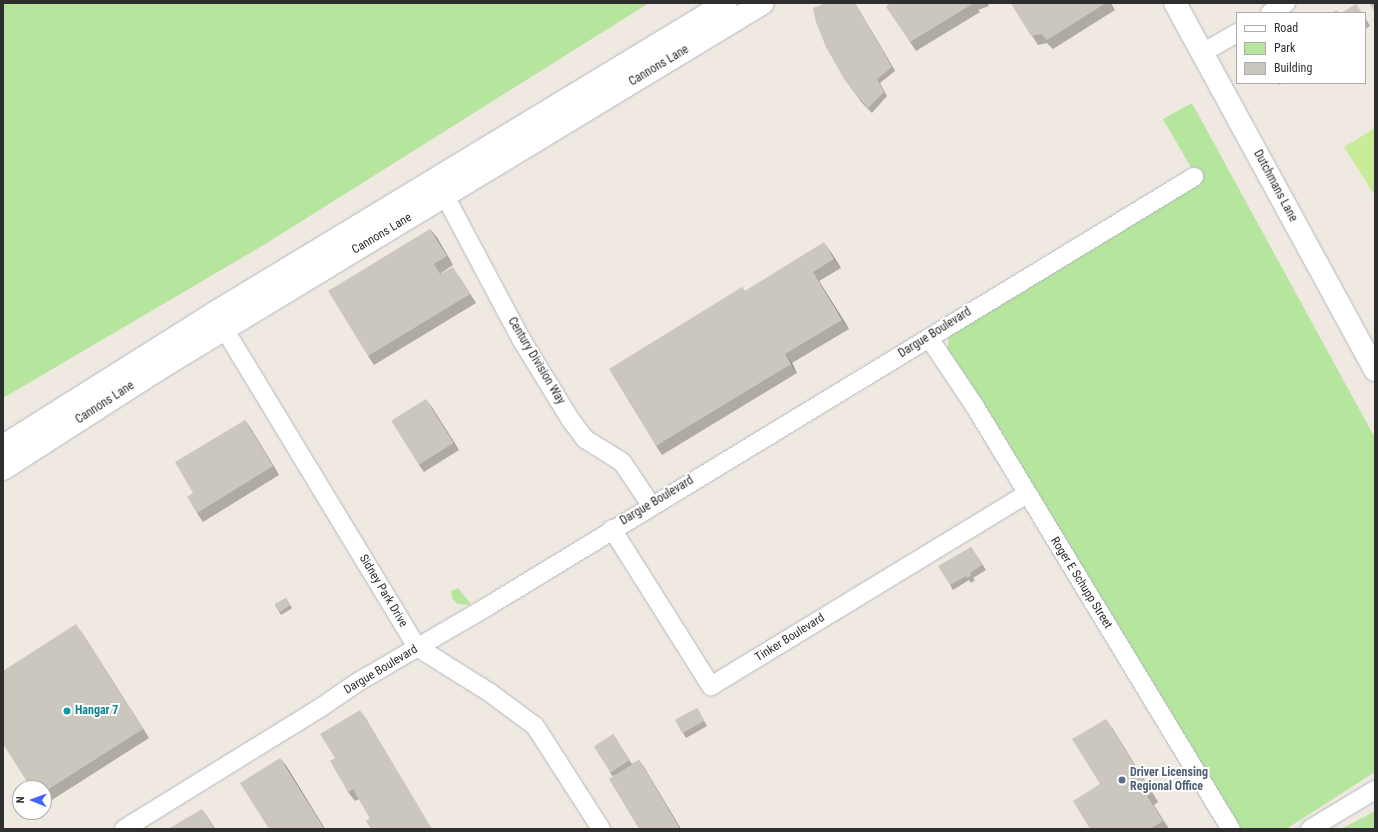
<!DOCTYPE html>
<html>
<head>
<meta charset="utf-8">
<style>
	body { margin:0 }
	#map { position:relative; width:1378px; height:832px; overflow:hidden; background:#efe9e1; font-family:"Roboto Condensed",sans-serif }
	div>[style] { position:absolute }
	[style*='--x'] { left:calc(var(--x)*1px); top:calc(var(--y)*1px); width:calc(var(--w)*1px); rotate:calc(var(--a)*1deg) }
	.green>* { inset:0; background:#b6e59e }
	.pitch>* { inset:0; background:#c9ec9a }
	.roads { filter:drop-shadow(0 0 1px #b4b7c1) drop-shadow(0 0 1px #b4b7c1) }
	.street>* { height:18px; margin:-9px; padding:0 9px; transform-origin:9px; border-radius:9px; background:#fff }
	.secondary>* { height:22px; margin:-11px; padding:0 11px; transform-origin:11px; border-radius:11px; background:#fff }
	.wall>* { inset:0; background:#afaba4; transform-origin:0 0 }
	.shaded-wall>* { inset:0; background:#8e8b86 }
	.building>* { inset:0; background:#cbc7bf; transform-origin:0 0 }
	.dots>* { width:11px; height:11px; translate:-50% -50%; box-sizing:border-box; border:2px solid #fff; border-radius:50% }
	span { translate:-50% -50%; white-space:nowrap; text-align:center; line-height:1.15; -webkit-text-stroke:4px #fff; paint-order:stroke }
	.street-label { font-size:12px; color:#2e2e2e }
	.culture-label { font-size:12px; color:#0d838f; font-weight:700 }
	.left { translate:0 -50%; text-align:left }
	.service-label { font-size:12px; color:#4e5e75; font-weight:700 }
	.frame { position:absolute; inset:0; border:4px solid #2e2e2e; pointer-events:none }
	.legend { position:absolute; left:1236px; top:12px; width:130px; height:72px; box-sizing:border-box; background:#fff; border:1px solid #ababab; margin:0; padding:5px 7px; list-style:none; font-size:12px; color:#2e2e2e }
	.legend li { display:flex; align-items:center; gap:8px; height:20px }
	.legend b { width:20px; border:1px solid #ababab }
	.north { position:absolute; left:12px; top:780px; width:40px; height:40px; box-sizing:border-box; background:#fff; border:1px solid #ababab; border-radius:50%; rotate:271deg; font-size:11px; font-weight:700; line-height:16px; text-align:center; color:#2e2e2e }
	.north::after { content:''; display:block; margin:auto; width:14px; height:18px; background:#4264fb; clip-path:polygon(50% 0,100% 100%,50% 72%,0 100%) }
</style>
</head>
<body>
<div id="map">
	<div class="green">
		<div style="clip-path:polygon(3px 3px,649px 3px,262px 246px,3px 398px)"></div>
		<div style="clip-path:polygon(1192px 103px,1375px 438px,1375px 772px,1286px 829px,1232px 829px,947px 353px,949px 336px,1197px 178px,1163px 119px)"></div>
		<div style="clip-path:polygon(458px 588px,470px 603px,469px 605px,457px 604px,452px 598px,451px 591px)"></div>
		<div style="clip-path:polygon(1375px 811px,1375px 829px,1341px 829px)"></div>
	</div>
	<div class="pitch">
		<div style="clip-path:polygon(1375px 128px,1375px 196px,1344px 147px)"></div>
	</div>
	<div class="roads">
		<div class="street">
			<div style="--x:1270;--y:13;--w:19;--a:-32"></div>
			<div style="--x:1204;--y:52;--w:38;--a:-30"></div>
			<div style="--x:445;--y:196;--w:162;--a:62"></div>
			<div style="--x:521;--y:339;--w:94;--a:58.5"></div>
			<div style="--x:570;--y:419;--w:25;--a:53"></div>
			<div style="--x:585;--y:439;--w:44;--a:31.9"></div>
			<div style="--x:622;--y:462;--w:52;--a:56"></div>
			<div style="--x:225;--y:330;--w:371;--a:58.8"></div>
			<div style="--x:417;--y:647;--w:85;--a:32"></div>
			<div style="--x:489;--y:692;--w:57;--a:36.5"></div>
			<div style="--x:535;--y:726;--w:122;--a:57.3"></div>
			<div style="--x:929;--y:338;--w:81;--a:56.1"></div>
			<div style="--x:974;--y:405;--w:496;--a:58.8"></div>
			<div style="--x:612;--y:529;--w:186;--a:57.8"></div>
			<div style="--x:711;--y:686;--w:370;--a:-31.3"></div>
			<div style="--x:124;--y:829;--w:230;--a:-31.7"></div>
			<div style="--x:320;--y:708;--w:46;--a:-34.4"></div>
			<div style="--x:358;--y:682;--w:147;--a:-30.2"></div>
			<div style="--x:485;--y:608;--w:830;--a:-31.3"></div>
			<div style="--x:1310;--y:829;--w:76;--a:-31"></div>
		</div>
		<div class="secondary">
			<div style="--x:1175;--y:3;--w:418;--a:61.4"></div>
			<div style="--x:3;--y:446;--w:252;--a:-32.2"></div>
			<div style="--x:216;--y:312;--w:596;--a:-31.21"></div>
			<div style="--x:3;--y:469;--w:183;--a:-32.7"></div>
			<div style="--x:157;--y:370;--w:708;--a:-31.2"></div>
		</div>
	</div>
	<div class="wall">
		<div style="clip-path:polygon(855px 3px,895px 71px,880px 83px,887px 96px,872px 113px,862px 103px,843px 77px)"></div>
		<div style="clip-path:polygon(890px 3px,988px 3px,989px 6px,978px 10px,980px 12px,916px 51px,910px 42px)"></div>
		<div style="clip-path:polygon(1011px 3px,1111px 3px,1115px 10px,1053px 49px,1047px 43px,1038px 45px)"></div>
		<div style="clip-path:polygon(1365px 17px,1370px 26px,1365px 29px)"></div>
		<div style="clip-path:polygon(1278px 83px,1283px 83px,1279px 85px)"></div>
		<div style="clip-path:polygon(430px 229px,437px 238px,453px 265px,441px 273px,441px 274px,459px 276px,476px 303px,374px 365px,368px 356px)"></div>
		<div style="clip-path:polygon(830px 251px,841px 268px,819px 281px,849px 329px,792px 363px,797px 373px,662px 455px,656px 446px,742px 287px,745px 291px)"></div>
		<div style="clip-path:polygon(431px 406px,459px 450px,424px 472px,419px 465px)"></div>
		<div style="clip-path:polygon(245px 420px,251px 429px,279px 475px,203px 522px,197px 513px,193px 493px)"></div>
		<div style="clip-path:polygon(971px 547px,986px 570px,973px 578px,975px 580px,971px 583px,969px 580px,953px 590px,950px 585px)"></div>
		<div style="left:286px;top:598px;width:12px;height:13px;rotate:59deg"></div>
		<div style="clip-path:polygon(82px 633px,149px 738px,44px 805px,44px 788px)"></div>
		<div style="clip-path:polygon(697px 708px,707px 726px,686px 738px,683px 733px)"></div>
		<div style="clip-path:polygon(366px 719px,370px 818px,359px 799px,355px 801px,348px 792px,335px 758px)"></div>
		<div style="clip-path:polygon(1112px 728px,1158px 802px,1154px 805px,1169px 829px,1090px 829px)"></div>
		<div style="clip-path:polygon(613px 734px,632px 764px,639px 760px,645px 769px,612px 776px,610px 772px)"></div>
	</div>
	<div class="shaded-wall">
		<div style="clip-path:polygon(855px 3px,895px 71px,892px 67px)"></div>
		<div style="clip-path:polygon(430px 229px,437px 238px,453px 265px,447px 256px)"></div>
		<div style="clip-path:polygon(824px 242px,830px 251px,841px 268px,834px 259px)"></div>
		<div style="clip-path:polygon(813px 272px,819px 281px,849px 329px,842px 320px)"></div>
		<div style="clip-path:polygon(785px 354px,792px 363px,797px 373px,791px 364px)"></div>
		<div style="clip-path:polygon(426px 399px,431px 406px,459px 450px,454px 443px)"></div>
		<div style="clip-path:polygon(245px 420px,251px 429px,279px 475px,273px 466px)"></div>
		<div style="clip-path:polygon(76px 624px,82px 633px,149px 738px,143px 729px)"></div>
		<div style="clip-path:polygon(360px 710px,366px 719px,432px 829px)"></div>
		<div style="clip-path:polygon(1106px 719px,1112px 728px,1158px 802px,1152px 793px)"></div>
		<div style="clip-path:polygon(280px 758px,287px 767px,325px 829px,324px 829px)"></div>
		<div style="clip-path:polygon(639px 760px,645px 769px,681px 829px,680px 829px)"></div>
		<div style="clip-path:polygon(202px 809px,208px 818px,215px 829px,214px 829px)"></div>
	</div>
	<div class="building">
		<div style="clip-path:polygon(826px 3px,855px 3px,892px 67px,877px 79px,884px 92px,868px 108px,859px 98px,843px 77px,826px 47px,816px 22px,813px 8px)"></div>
		<div style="clip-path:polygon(890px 3px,974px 3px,910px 42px,886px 7px)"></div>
		<div style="clip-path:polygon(1011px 3px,1106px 3px,1047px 40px,1041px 34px,1031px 36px)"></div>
		<div style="clip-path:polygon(1369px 3px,1375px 3px,1375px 12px)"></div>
		<div style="clip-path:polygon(1356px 4px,1362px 13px,1341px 13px)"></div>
		<div style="clip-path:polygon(1336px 10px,1340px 13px,1332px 13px)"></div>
		<div style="clip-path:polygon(1365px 18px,1367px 21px,1365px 23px)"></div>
		<div style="clip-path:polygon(430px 229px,447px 256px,434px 264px,440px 274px,453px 267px,470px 294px,368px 356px,328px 291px)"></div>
		<div style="clip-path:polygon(824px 242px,834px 259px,813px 272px,842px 320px,785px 354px,791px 364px,656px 446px,609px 369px,742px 287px,745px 291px)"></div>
		<div style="left:426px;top:399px;width:52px;height:41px;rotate:58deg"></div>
		<div style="clip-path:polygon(245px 420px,273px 466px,197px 513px,187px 497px,193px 493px,175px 462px)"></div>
		<div style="clip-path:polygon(971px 547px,982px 565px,970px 573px,971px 576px,967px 578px,966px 576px,950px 585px,938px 566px)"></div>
		<div style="clip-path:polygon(286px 598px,290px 605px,280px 612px,275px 604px)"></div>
		<div style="clip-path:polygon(76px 624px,143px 729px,44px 792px,44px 788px,31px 788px,3px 744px,3px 671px)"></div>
		<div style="left:697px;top:708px;width:15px;height:25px;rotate:62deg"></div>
		<div style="clip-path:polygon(360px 710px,432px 829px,371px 829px,366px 821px,370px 818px,353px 789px,348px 792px,330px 761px,335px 758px,320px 734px)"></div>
		<div style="clip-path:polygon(1106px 719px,1152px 793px,1147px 796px,1163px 821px,1150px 829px,1090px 829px,1073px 801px,1100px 784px,1072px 739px)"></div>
		<div style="left:613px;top:734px;width:31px;height:23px;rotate:57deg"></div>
		<div style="clip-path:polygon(280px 758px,324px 829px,269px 829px,240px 783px)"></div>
		<div style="clip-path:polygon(639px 760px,680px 829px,639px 829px,609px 779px)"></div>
		<div style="clip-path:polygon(202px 809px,214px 829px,168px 829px)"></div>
	</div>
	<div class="dots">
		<div style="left:67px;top:711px;background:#0f9aa8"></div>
		<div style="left:1122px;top:780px;background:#5c6f8a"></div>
	</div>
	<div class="street-label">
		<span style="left:659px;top:66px;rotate:-31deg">Cannons Lane</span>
		<span style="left:1275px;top:186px;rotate:62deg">Dutchmans Lane</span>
		<span style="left:382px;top:234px;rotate:-31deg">Cannons Lane</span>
		<span style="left:935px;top:333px;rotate:-32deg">Dargue Boulevard</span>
		<span style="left:536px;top:361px;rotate:59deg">Century Division Way</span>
		<span style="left:105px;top:403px;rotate:-33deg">Cannons Lane</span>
		<span style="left:657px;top:501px;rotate:-31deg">Dargue Boulevard</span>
		<span style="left:1081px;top:583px;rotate:58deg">Roger E Schupp Street</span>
		<span style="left:383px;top:591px;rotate:59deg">Sidney Park Drive</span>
		<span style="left:790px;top:638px;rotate:-32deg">Tinker Boulevard</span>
		<span style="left:381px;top:670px;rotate:-31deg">Dargue Boulevard</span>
	</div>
	<div class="culture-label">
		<span class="left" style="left:75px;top:711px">Hangar 7</span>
	</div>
	<div class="service-label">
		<span class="left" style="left:1130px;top:780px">Driver Licensing<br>Regional Office</span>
	</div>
	<div class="frame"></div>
	<ul class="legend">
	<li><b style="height:5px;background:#fff"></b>Road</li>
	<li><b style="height:11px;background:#b6e59e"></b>Park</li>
	<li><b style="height:11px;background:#cbc7bf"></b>Building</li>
	</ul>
	<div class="north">N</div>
</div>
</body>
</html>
